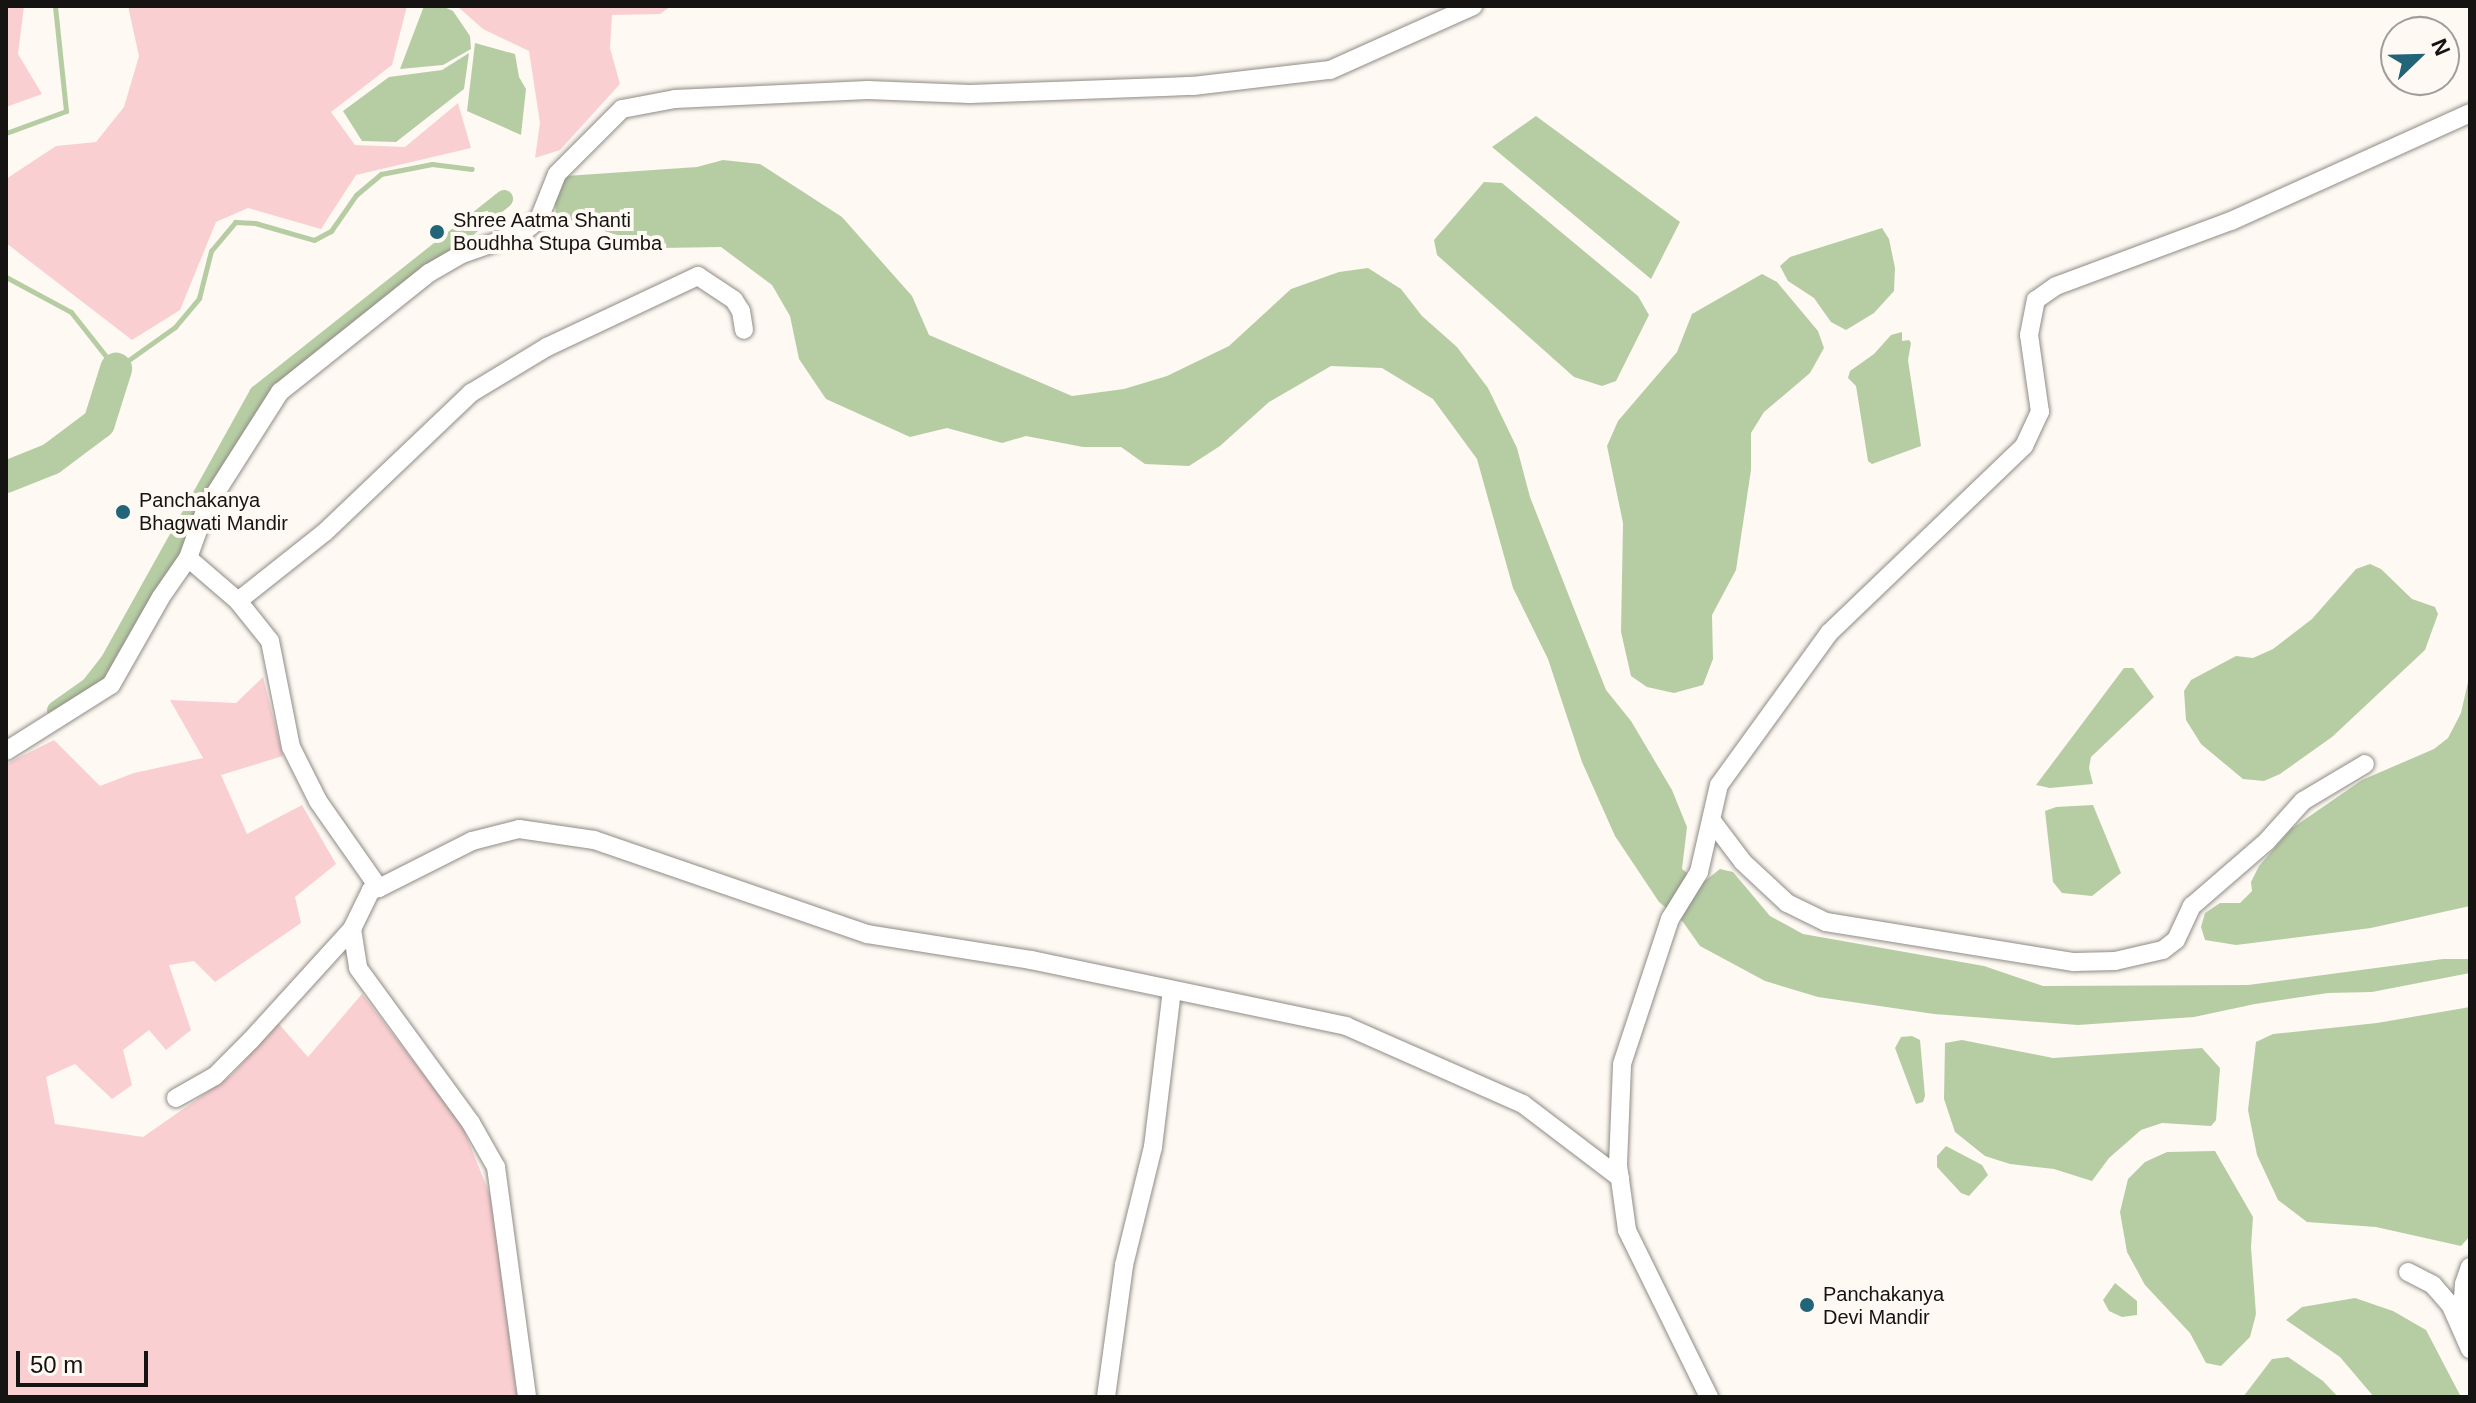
<!DOCTYPE html>
<html>
<head>
<meta charset="utf-8">
<style>
	body { margin:0 }
	#map { position:relative; width:2476px; height:1403px; overflow:hidden; background:#fef9f3; font-family:Arial,sans-serif }
	div>[style] { position:absolute }
	[style*='--x'] { left:calc(var(--x)*1px); top:calc(var(--y)*1px); width:calc(var(--w)*1px); rotate:calc(var(--a)*1deg) }
	.green>* { inset:0; background:#facfd2 }
	.water>* { inset:0; background:#b6cda4 }
	.stream>* { height:5px; margin:-2.5px; padding:0 2.5px; transform-origin:2.5px; border-radius:2.5px; background:#b6cda4 }
	.canal>* { height:18px; margin:-9px; padding:0 9px; transform-origin:9px; border-radius:9px; background:#b6cda4 }
	.river>* { height:32px; margin:-16px; padding:0 16px; transform-origin:16px; border-radius:16px; background:#b6cda4 }
	.roads { filter:drop-shadow(0 0 2px #8f8b85) drop-shadow(0 0 2px #8f8b85) }
	.minor>* { height:18px; margin:-9px; padding:0 9px; transform-origin:9px; border-radius:9px; background:#fff }
	.dots>* { width:22px; height:22px; translate:-50% -50%; box-sizing:border-box; border:4px solid #fef9f3; border-radius:50% }
	span { translate:-50% -50%; white-space:nowrap; text-align:center; line-height:1.15; -webkit-text-stroke:8px #fef9f3; paint-order:stroke }
	.poi-label { font-size:20px; color:#161412 }
	.left { translate:0 -50%; text-align:left }
	.frame { position:absolute; inset:0; border:8px solid #161412; pointer-events:none }
	.north { position:absolute; left:2380px; top:16px; width:80px; height:80px; box-sizing:border-box; background:#fef9f3; border:2px solid #a19d99; border-radius:50%; rotate:67deg; font-size:22px; font-weight:700; line-height:32px; text-align:center; color:#161412 }
	.north::after { content:''; display:block; margin:auto; width:28px; height:36px; background:#226478; clip-path:polygon(50% 0,100% 100%,50% 72%,0 100%) }
	.scale { position:absolute; left:16px; top:1351px; width:132px; height:36px; box-sizing:border-box; border:4px solid #161412; border-top:0; padding-left:10px; font-size:24px; line-height:28px; white-space:nowrap; color:#161412; -webkit-text-stroke:6px #fef9f3; paint-order:stroke }
</style>
</head>
<body>
<div id="map">
	<div class="green">
		<div style="clip-path:polygon(6px 6px,24px 6px,18px 54px,42px 94px,6px 107px)"></div>
		<div style="clip-path:polygon(128px 6px,407px 6px,392px 65px,331px 112px,355px 145px,405px 147px,458px 103px,471px 148px,356px 175px,321px 229px,248px 208px,216px 222px,180px 310px,132px 340px,6px 243px,6px 179px,56px 146px,96px 142px,124px 107px,139px 56px)"></div>
		<div style="clip-path:polygon(457px 6px,671px 6px,660px 14px,612px 15px,610px 48px,620px 84px,560px 150px,535px 158px,540px 123px,529px 51px,483px 29px)"></div>
		<div style="clip-path:polygon(263px 677px,283px 756px,221px 775px,247px 834px,302px 805px,336px 864px,295px 897px,301px 923px,215px 982px,194px 961px,169px 965px,191px 1030px,166px 1050px,149px 1030px,123px 1050px,132px 1085px,112px 1099px,75px 1064px,46px 1077px,55px 1124px,143px 1137px,232px 1075px,278px 1023px,308px 1057px,362px 994px,462px 1125px,492px 1200px,517px 1397px,6px 1397px,6px 764px,54px 740px,100px 786px,134px 773px,203px 758px,170px 700px,236px 703px)"></div>
	</div>
	<div class="water">
		<div style="clip-path:polygon(424px 6px,442px 6px,453px 11px,470px 36px,471px 49px,443px 65px,400px 69px)"></div>
		<div style="clip-path:polygon(475px 43px,515px 54px,519px 77px,526px 89px,521px 135px,467px 111px)"></div>
		<div style="clip-path:polygon(469px 53px,464px 89px,396px 142px,362px 141px,343px 111px,389px 77px,442px 70px)"></div>
		<div style="clip-path:polygon(1536px 116px,1680px 222px,1651px 279px,1492px 147px)"></div>
		<div style="clip-path:polygon(723px 160px,760px 164px,842px 217px,912px 296px,929px 335px,1072px 396px,1124px 389px,1167px 376px,1229px 346px,1291px 289px,1339px 272px,1368px 268px,1401px 289px,1422px 316px,1457px 347px,1488px 388px,1517px 448px,1530px 497px,1606px 690px,1631px 721px,1672px 790px,1687px 827px,1682px 869px,1701px 884px,1720px 869px,1733px 872px,1770px 916px,1803px 934px,1984px 966px,2043px 986px,2248px 985px,2443px 959px,2470px 959px,2470px 973px,2372px 992px,2328px 993px,2255px 1004px,2194px 1017px,2078px 1025px,1934px 1014px,1818px 997px,1765px 981px,1700px 946px,1683px 922px,1659px 902px,1615px 836px,1582px 762px,1548px 659px,1513px 588px,1477px 459px,1433px 399px,1382px 368px,1331px 366px,1269px 402px,1220px 446px,1189px 466px,1145px 464px,1121px 447px,1083px 447px,1026px 436px,1002px 443px,947px 428px,910px 437px,826px 399px,799px 359px,790px 316px,772px 285px,721px 247px,659px 248px,556px 216px,555px 201px,566px 176px,697px 167px)"></div>
		<div style="clip-path:polygon(1484px 182px,1502px 183px,1638px 296px,1649px 315px,1616px 381px,1602px 386px,1574px 377px,1437px 255px,1434px 240px)"></div>
		<div style="clip-path:polygon(1882px 228px,1889px 239px,1895px 268px,1894px 291px,1874px 313px,1846px 330px,1831px 322px,1814px 298px,1788px 281px,1780px 266px,1790px 257px)"></div>
		<div style="clip-path:polygon(1762px 274px,1777px 282px,1818px 331px,1824px 348px,1810px 373px,1764px 412px,1751px 433px,1751px 470px,1736px 570px,1712px 615px,1713px 659px,1703px 685px,1674px 693px,1647px 687px,1631px 676px,1621px 632px,1623px 523px,1607px 446px,1618px 421px,1677px 352px,1692px 314px)"></div>
		<div style="clip-path:polygon(1902px 332px,1902px 341px,1909px 340px,1911px 343px,1908px 360px,1921px 446px,1872px 464px,1868px 461px,1856px 386px,1848px 378px,1850px 371px,1874px 354px,1891px 335px)"></div>
		<div style="clip-path:polygon(2370px 564px,2381px 569px,2412px 599px,2435px 607px,2438px 614px,2425px 650px,2332px 737px,2280px 774px,2264px 781px,2243px 779px,2201px 744px,2186px 720px,2184px 691px,2191px 680px,2236px 656px,2253px 658px,2273px 649px,2312px 619px,2356px 569px)"></div>
		<div style="clip-path:polygon(2470px 638px,2470px 906px,2371px 928px,2236px 945px,2205px 940px,2201px 927px,2205px 913px,2220px 903px,2240px 903px,2252px 891px,2251px 882px,2259px 866px,2291px 829px,2362px 780px,2434px 749px,2448px 738px,2461px 713px,2468px 682px)"></div>
		<div style="clip-path:polygon(2124px 668px,2133px 668px,2154px 697px,2091px 757px,2089px 768px,2093px 784px,2050px 788px,2036px 785px)"></div>
		<div style="clip-path:polygon(2093px 805px,2121px 873px,2092px 896px,2062px 893px,2053px 882px,2045px 811px,2056px 807px)"></div>
		<div style="clip-path:polygon(2470px 1007px,2470px 1236px,2461px 1246px,2376px 1227px,2307px 1222px,2278px 1200px,2257px 1155px,2248px 1110px,2256px 1042px,2273px 1034px,2377px 1023px)"></div>
		<div style="clip-path:polygon(1912px 1036px,1920px 1040px,1925px 1096px,1923px 1102px,1916px 1104px,1895px 1048px,1901px 1037px)"></div>
		<div style="clip-path:polygon(1962px 1040px,2053px 1058px,2202px 1048px,2220px 1068px,2216px 1120px,2211px 1126px,2162px 1123px,2141px 1130px,2109px 1158px,2092px 1181px,2054px 1169px,2010px 1164px,1985px 1156px,1955px 1132px,1944px 1099px,1945px 1043px)"></div>
		<div style="clip-path:polygon(1946px 1146px,1982px 1165px,1988px 1175px,1969px 1196px,1961px 1193px,1937px 1167px,1937px 1156px)"></div>
		<div style="clip-path:polygon(2215px 1151px,2253px 1217px,2251px 1247px,2256px 1314px,2250px 1337px,2221px 1366px,2206px 1363px,2190px 1333px,2145px 1285px,2127px 1252px,2120px 1212px,2128px 1179px,2145px 1162px,2167px 1152px)"></div>
		<div style="clip-path:polygon(2115px 1283px,2137px 1301px,2137px 1315px,2122px 1317px,2109px 1311px,2103px 1300px)"></div>
		<div style="clip-path:polygon(2355px 1298px,2393px 1311px,2426px 1330px,2461px 1397px,2374px 1397px,2340px 1357px,2286px 1320px,2302px 1307px)"></div>
		<div style="clip-path:polygon(2288px 1357px,2323px 1381px,2338px 1397px,2243px 1397px,2272px 1359px)"></div>
	</div>
	<div class="stream">
		<div style="--x:6;--y:133;--w:64;--a:-20.1"></div>
		<div style="--x:66;--y:111;--w:106;--a:-96"></div>
		<div style="--x:6;--y:277;--w:74;--a:28.3"></div>
		<div style="--x:71;--y:312;--w:73;--a:51.7"></div>
		<div style="--x:116;--y:369;--w:72;--a:-35.4"></div>
		<div style="--x:175;--y:327;--w:38;--a:-50"></div>
		<div style="--x:199;--y:298;--w:49;--a:-75.7"></div>
		<div style="--x:211;--y:251;--w:38;--a:-50"></div>
		<div style="--x:235;--y:222;--w:20;--a:3"></div>
		<div style="--x:255;--y:223;--w:61;--a:16.1"></div>
		<div style="--x:314;--y:240;--w:19;--a:-28"></div>
		<div style="--x:331;--y:231;--w:44;--a:-55.2"></div>
		<div style="--x:356;--y:195;--w:33;--a:-40"></div>
		<div style="--x:381;--y:174;--w:52;--a:-11.1"></div>
		<div style="--x:432;--y:164;--w:40;--a:7.1"></div>
	</div>
	<div class="canal">
		<div style="--x:56;--y:710;--w:42;--a:-35.2"></div>
		<div style="--x:90;--y:686;--w:31;--a:-52"></div>
		<div style="--x:109;--y:662;--w:307;--a:-60.9"></div>
		<div style="--x:258;--y:394;--w:314;--a:-38.4"></div>
	</div>
	<div class="river">
		<div style="--x:6;--y:477;--w:48;--a:-21.8"></div>
		<div style="--x:51;--y:459;--w:60;--a:-36.9"></div>
		<div style="--x:99;--y:423;--w:57;--a:-72.5"></div>
	</div>
	<div class="roads">
		<div class="minor">
			<div style="--x:188;--y:558;--w:66;--a:40.7"></div>
			<div style="--x:238;--y:601;--w:51;--a:51.3"></div>
			<div style="--x:270;--y:641;--w:108;--a:78.8"></div>
			<div style="--x:291;--y:747;--w:60;--a:63.4"></div>
			<div style="--x:318;--y:801;--w:106;--a:55"></div>
			<div style="--x:379;--y:888;--w:104;--a:-26.8"></div>
			<div style="--x:472;--y:841;--w:49;--a:-14.3"></div>
			<div style="--x:519;--y:829;--w:76;--a:8.3"></div>
			<div style="--x:594;--y:840;--w:289;--a:19"></div>
			<div style="--x:867;--y:934;--w:166;--a:9"></div>
			<div style="--x:1031;--y:960;--w:322;--a:11.8"></div>
			<div style="--x:1346;--y:1026;--w:193;--a:23.8"></div>
			<div style="--x:1523;--y:1104;--w:122;--a:37.3"></div>
			<div style="--x:238;--y:601;--w:111;--a:-38.4"></div>
			<div style="--x:325;--y:532;--w:202;--a:-43.6"></div>
			<div style="--x:471;--y:393;--w:89;--a:-31.2"></div>
			<div style="--x:547;--y:347;--w:167;--a:-25.2"></div>
			<div style="--x:698;--y:276;--w:43;--a:33.7"></div>
			<div style="--x:734;--y:300;--w:13;--a:58"></div>
			<div style="--x:741;--y:311;--w:19;--a:81"></div>
			<div style="--x:6;--y:751;--w:124;--a:-32.2"></div>
			<div style="--x:111;--y:685;--w:101;--a:-60.4"></div>
			<div style="--x:161;--y:597;--w:47;--a:-55.3"></div>
			<div style="--x:188;--y:558;--w:53;--a:-70.2"></div>
			<div style="--x:206;--y:508;--w:138;--a:-57.5"></div>
			<div style="--x:280;--y:392;--w:191;--a:-38.6"></div>
			<div style="--x:429;--y:273;--w:38;--a:-30"></div>
			<div style="--x:462;--y:254;--w:64;--a:-19.3"></div>
			<div style="--x:522;--y:233;--w:22;--a:-39"></div>
			<div style="--x:539;--y:219;--w:48;--a:-68.2"></div>
			<div style="--x:557;--y:174;--w:92;--a:-45"></div>
			<div style="--x:622;--y:109;--w:54;--a:-10.7"></div>
			<div style="--x:675;--y:99;--w:193;--a:-2.7"></div>
			<div style="--x:868;--y:90;--w:102;--a:2.2"></div>
			<div style="--x:970;--y:94;--w:223;--a:-2.1"></div>
			<div style="--x:1193;--y:86;--w:138;--a:-6.7"></div>
			<div style="--x:1330;--y:70;--w:157;--a:-24.1"></div>
			<div style="--x:1712;--y:821;--w:51;--a:52.9"></div>
			<div style="--x:1743;--y:862;--w:60;--a:43"></div>
			<div style="--x:1787;--y:903;--w:43;--a:26"></div>
			<div style="--x:1826;--y:922;--w:251;--a:9.2"></div>
			<div style="--x:2074;--y:962;--w:41;--a:-1.4"></div>
			<div style="--x:2115;--y:961;--w:49;--a:-12.9"></div>
			<div style="--x:2163;--y:950;--w:16;--a:-38"></div>
			<div style="--x:2176;--y:940;--w:38;--a:-65"></div>
			<div style="--x:2192;--y:906;--w:99;--a:-40.9"></div>
			<div style="--x:2267;--y:841;--w:54;--a:-48"></div>
			<div style="--x:2303;--y:801;--w:72;--a:-30.8"></div>
			<div style="--x:352;--y:929;--w:39;--a:81"></div>
			<div style="--x:358;--y:968;--w:192;--a:53.9"></div>
			<div style="--x:471;--y:1123;--w:51;--a:60.4"></div>
			<div style="--x:496;--y:1167;--w:232;--a:82.3"></div>
			<div style="--x:176;--y:1098;--w:45;--a:-29.4"></div>
			<div style="--x:215;--y:1076;--w:51;--a:-45"></div>
			<div style="--x:251;--y:1040;--w:150;--a:-47.7"></div>
			<div style="--x:352;--y:929;--w:43;--a:-64"></div>
			<div style="--x:371;--y:890;--w:8;--a:-14"></div>
			<div style="--x:2408;--y:1272;--w:28;--a:27"></div>
			<div style="--x:2433;--y:1285;--w:28;--a:49"></div>
			<div style="--x:2451;--y:1306;--w:47;--a:66.2"></div>
			<div style="--x:2461;--y:1325;--w:41;--a:-85.8"></div>
			<div style="--x:2464;--y:1284;--w:18;--a:-71"></div>
			<div style="--x:1106;--y:1397;--w:133;--a:-82.2"></div>
			<div style="--x:1124;--y:1265;--w:122;--a:-76.2"></div>
			<div style="--x:1153;--y:1147;--w:157;--a:-83.1"></div>
			<div style="--x:1709;--y:1397;--w:186;--a:-116.2"></div>
			<div style="--x:1627;--y:1230;--w:66;--a:-97.9"></div>
			<div style="--x:1618;--y:1165;--w:101;--a:-87.7"></div>
			<div style="--x:1622;--y:1064;--w:153;--a:-71.7"></div>
			<div style="--x:1670;--y:919;--w:55;--a:-58.3"></div>
			<div style="--x:1699;--y:872;--w:89;--a:-77.1"></div>
			<div style="--x:1719;--y:785;--w:188;--a:-54.1"></div>
			<div style="--x:1829;--y:633;--w:270;--a:-43.8"></div>
			<div style="--x:2024;--y:446;--w:38;--a:-65"></div>
			<div style="--x:2040;--y:412;--w:78;--a:-98.1"></div>
			<div style="--x:2029;--y:335;--w:36;--a:-79"></div>
			<div style="--x:2036;--y:300;--w:24;--a:-35"></div>
			<div style="--x:2056;--y:286;--w:187;--a:-20.4"></div>
			<div style="--x:2231;--y:221;--w:262;--a:-24.3"></div>
		</div>
	</div>
	<div class="dots">
		<div style="left:437px;top:232px;background:#226478"></div>
		<div style="left:123px;top:512px;background:#226478"></div>
		<div style="left:1807px;top:1305px;background:#226478"></div>
	</div>
	<div class="poi-label">
		<span class="left" style="left:453px;top:232px">Shree Aatma Shanti<br>Boudhha Stupa Gumba</span>
		<span class="left" style="left:139px;top:512px">Panchakanya<br>Bhagwati Mandir</span>
		<span class="left" style="left:1823px;top:1306px">Panchakanya<br>Devi Mandir</span>
	</div>
	<div class="frame"></div>
	<div class="north">N</div>
	<div class="scale">50 m</div>
</div>
</body>
</html>
